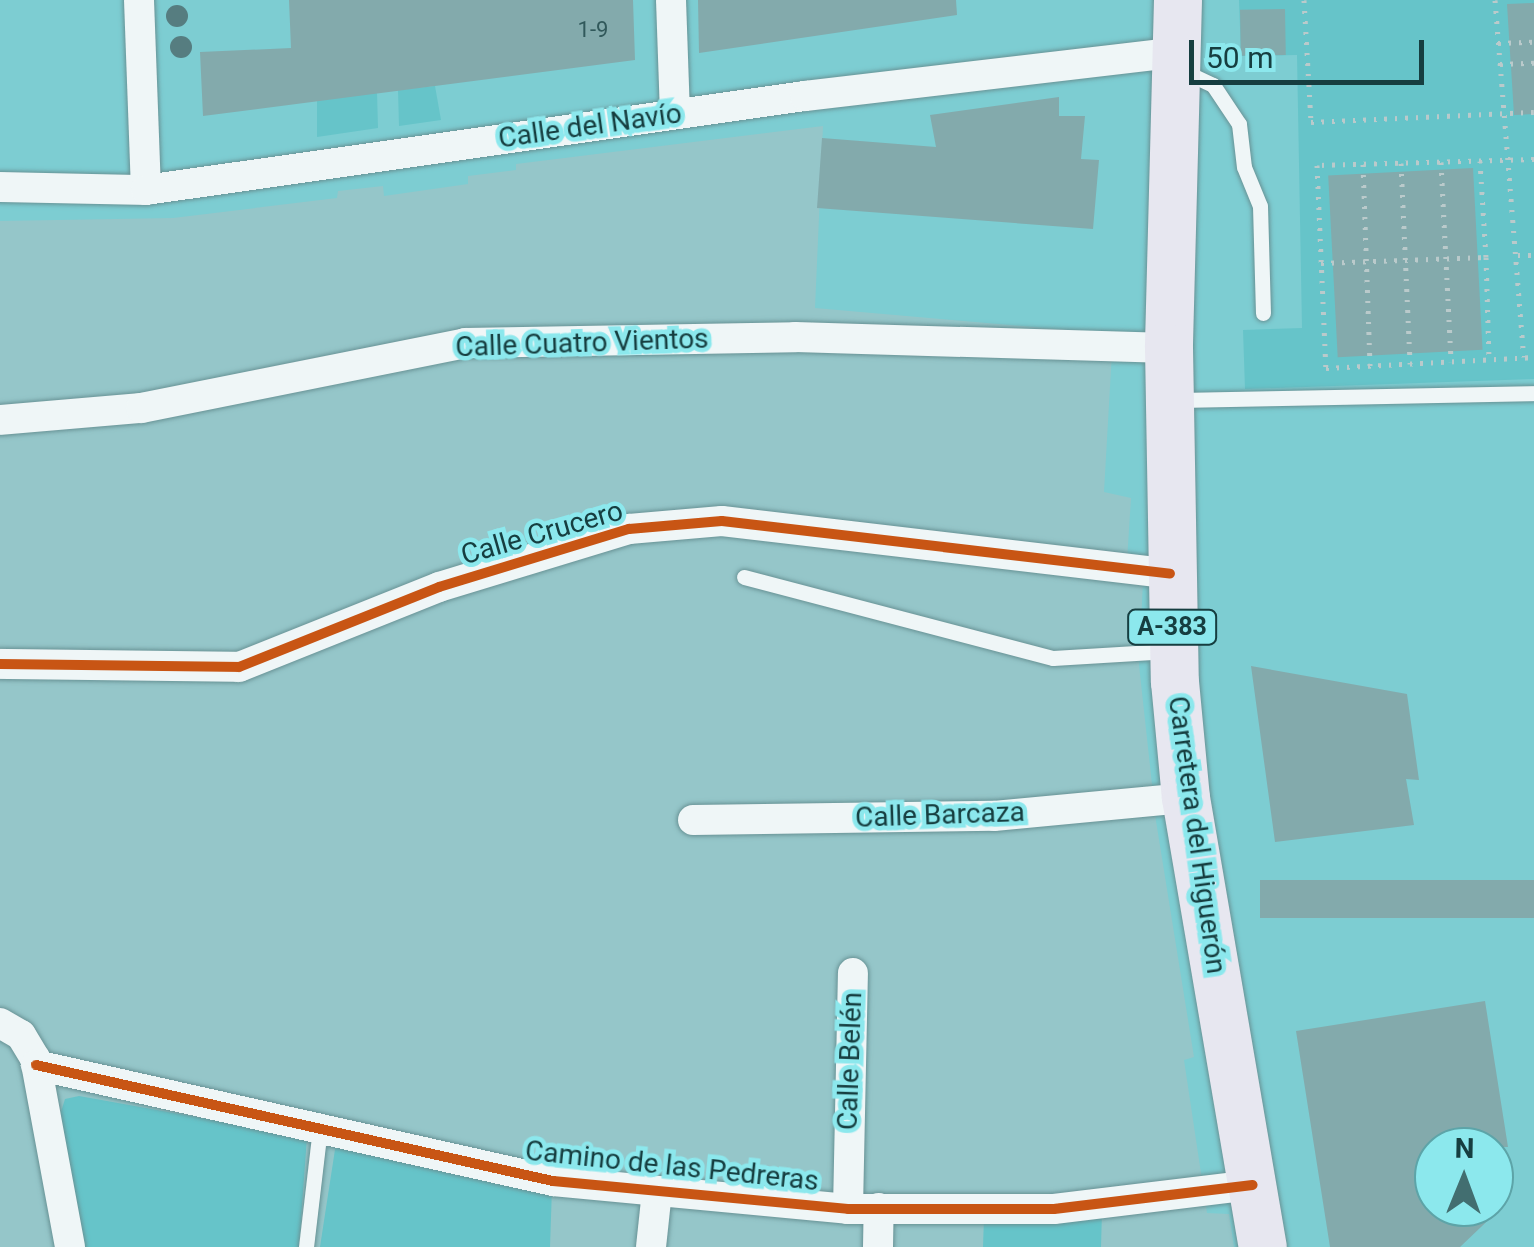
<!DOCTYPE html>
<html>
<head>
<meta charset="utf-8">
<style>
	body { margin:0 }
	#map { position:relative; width:1534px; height:1247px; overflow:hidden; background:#95c6c9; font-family:Roboto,sans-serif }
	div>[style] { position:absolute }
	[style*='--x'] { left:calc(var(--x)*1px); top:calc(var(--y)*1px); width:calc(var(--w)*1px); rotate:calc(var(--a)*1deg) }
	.built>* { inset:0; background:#7dcdd2 }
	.green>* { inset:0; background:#66c4c9 }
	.building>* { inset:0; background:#83aaac; transform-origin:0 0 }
	.path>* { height:5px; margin-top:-2.5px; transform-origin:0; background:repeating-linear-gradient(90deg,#bacacb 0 2.5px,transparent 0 10.5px) }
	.roads { filter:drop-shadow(0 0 2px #689295) drop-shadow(0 0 2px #689295) }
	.service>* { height:15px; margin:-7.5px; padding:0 7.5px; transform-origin:7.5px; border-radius:7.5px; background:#eff6f7 }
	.minor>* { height:30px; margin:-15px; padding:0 15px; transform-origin:15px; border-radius:15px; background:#eff6f7 }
	.primary>* { height:48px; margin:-24px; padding:0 24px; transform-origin:24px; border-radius:24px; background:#e7e7f0 }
	.cycleway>* { height:10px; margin:-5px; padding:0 5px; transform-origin:5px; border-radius:5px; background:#c85514 }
	.trees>* { width:22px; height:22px; margin:-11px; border-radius:50%; background:#567d80 }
	span { translate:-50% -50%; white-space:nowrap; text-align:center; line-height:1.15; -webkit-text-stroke:9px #8ce8ed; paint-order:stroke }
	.number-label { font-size:22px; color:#31595b }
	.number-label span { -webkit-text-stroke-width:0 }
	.shield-label span { padding:2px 8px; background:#8ce8ed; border:2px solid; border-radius:8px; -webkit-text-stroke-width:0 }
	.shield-label { font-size:25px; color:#163e40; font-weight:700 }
	.street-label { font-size:28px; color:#163e40 }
	.north { position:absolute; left:1414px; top:1127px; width:100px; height:100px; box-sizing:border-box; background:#8ce8ed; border:2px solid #5da4a8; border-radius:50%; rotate:1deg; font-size:28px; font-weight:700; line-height:40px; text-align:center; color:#163e40 }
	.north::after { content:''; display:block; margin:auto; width:35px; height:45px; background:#426e70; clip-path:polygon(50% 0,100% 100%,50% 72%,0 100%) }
	.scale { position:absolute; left:1189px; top:40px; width:235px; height:45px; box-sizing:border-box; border:5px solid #163e40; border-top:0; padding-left:12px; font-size:30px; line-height:35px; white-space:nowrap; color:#163e40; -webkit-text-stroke:8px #8ce8ed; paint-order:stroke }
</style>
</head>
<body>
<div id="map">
	<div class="built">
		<div style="clip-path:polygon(evenodd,0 0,1534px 0,1534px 1247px,1234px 1247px,1229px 1214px,1207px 1213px,1184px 1060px,1194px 1057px,1156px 821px,1139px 665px,1143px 581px,1126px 577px,1131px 498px,1104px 492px,1113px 334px,815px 308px,823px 126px,516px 164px,516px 170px,468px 176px,468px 184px,384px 196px,383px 186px,338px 191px,337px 198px,173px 218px,0 221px,0 0,1434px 1147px,1494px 1147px,1494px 1207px,1434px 1207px,1434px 1147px)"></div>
	</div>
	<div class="green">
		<div style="clip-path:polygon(1239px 0,1534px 0,1534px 379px,1245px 389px,1243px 330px,1302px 328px,1297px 55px,1241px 56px)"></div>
		<div style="clip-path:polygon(435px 86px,441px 120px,399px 126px,398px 90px)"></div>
		<div style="clip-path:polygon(377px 92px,378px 128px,317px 137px,317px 100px)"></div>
		<div style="clip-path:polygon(79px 1096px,307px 1137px,299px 1247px,79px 1247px,60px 1115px,65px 1099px)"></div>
		<div style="clip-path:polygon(336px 1143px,552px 1188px,550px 1247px,320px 1247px)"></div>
		<div style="clip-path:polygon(1102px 1211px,1101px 1247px,983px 1247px,984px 1217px)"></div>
	</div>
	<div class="building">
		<div style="clip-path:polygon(289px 0,633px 0,635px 60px,203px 116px,200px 52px,291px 48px)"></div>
		<div style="clip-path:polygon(698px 0,956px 0,957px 15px,699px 53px)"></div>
		<div style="clip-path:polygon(1534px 3px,1534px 114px,1514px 115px,1507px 4px)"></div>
		<div style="left:1285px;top:9px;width:46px;height:45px;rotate:89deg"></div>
		<div style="clip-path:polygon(1059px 97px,1059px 116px,1085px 116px,1081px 159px,1099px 160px,1093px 229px,817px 208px,822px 138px,936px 147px,930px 115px)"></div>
		<div style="left:1473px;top:168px;width:182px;height:145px;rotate:87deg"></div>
		<div style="clip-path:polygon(1251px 666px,1407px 694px,1419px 780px,1406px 779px,1414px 825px,1275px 842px)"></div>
		<div style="left:1534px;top:880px;width:38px;height:274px;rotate:90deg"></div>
		<div style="clip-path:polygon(1485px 1001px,1508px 1147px,1434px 1147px,1434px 1207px,1502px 1207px,1460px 1247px,1330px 1247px,1296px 1031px)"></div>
	</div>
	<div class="path">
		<div style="--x:1304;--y:0;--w:122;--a:86.7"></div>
		<div style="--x:1311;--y:122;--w:223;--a:-2.6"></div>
		<div style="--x:1495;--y:0;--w:358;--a:85.4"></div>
		<div style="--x:1498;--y:43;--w:36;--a:-2"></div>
		<div style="--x:1500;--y:64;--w:34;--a:-2"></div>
		<div style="--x:1534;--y:159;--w:217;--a:178.4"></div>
		<div style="--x:1317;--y:165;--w:203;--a:87.5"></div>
		<div style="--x:1326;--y:368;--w:208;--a:-3"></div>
		<div style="--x:1441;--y:162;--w:200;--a:87.1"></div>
		<div style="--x:1401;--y:163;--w:201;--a:87.4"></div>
		<div style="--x:1363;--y:164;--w:202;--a:88"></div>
		<div style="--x:1518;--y:255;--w:16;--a:0"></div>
		<div style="--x:1486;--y:257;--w:102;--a:88.3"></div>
		<div style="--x:1321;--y:263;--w:165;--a:-2.1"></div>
		<div style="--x:1486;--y:257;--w:96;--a:-93.6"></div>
	</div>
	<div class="roads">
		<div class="service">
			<div style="--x:1183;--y:71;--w:33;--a:25"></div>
			<div style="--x:1213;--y:85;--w:47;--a:56.3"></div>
			<div style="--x:1239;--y:124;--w:43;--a:83.4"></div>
			<div style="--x:1244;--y:167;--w:42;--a:67.7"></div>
			<div style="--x:1260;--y:206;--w:107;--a:88.4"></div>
			<div style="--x:1173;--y:400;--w:361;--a:-1.1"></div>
			<div style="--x:744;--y:577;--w:319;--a:14.7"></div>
			<div style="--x:1053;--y:658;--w:116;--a:-3.5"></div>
			<div style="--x:306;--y:1247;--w:121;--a:-83.3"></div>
		</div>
		<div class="minor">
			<div style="--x:139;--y:0;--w:190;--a:87.9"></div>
			<div style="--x:671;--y:0;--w:114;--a:88"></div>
			<div style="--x:0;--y:187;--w:146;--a:1.2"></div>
			<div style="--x:146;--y:190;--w:666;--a:-8.12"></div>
			<div style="--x:805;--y:96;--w:377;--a:-6.7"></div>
			<div style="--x:0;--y:420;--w:142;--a:-4.9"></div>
			<div style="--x:141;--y:408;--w:330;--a:-11.3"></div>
			<div style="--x:465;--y:343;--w:330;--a:-1"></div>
			<div style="--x:795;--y:337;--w:374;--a:1.7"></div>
			<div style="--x:0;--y:664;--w:239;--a:0.7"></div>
			<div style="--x:239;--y:667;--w:215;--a:-21.8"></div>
			<div style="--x:439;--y:587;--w:199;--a:-17"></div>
			<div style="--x:629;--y:529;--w:93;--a:-4.9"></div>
			<div style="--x:722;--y:521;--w:451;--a:6.7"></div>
			<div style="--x:693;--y:820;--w:301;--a:-0.8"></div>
			<div style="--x:994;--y:816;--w:193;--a:-5.4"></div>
			<div style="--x:0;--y:1023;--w:24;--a:30"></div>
			<div style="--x:21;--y:1035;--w:27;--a:59"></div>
			<div style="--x:35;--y:1058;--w:192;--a:79.5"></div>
			<div style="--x:36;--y:1065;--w:530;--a:12.65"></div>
			<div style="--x:553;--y:1181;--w:296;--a:5.4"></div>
			<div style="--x:848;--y:1209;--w:206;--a:0"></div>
			<div style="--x:1054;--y:1209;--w:200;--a:-6.9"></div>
			<div style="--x:848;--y:1209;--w:236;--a:-88.8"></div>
			<div style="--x:651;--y:1247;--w:56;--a:-83.9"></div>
			<div style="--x:878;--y:1247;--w:39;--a:-89"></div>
		</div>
		<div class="primary">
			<div style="--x:1178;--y:0;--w:348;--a:91.5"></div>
			<div style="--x:1169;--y:348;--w:334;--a:89"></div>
			<div style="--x:1175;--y:682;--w:117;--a:84.6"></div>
			<div style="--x:1186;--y:798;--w:456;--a:80.3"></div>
		</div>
	</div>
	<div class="cycleway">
		<div style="--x:0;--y:664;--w:239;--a:0.7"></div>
		<div style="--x:239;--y:667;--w:215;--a:-21.8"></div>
		<div style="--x:439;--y:587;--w:199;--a:-17"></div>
		<div style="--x:629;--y:529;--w:93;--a:-4.9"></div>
		<div style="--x:722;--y:521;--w:451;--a:6.7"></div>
		<div style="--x:36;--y:1065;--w:530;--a:12.65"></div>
		<div style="--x:553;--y:1181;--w:296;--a:5.4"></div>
		<div style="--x:848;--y:1209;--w:206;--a:0"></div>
		<div style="--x:1054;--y:1209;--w:200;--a:-6.9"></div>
	</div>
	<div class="trees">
		<div style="left:177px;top:16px"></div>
		<div style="left:181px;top:47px"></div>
	</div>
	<div class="number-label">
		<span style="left:593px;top:30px">1-9</span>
	</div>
	<div class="shield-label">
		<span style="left:1172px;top:627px">A-383</span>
	</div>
	<div class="street-label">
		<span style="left:590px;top:126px;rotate:-8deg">Calle del Navío</span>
		<span style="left:582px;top:343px;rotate:-2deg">Calle Cuatro Vientos</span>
		<span style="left:542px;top:533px;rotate:-16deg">Calle Crucero</span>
		<span style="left:940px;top:815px;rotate:-2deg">Calle Barcaza</span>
		<span style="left:1197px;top:835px;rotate:82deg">Carretera del Higuerón</span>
		<span style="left:850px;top:1061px;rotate:-88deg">Calle Belén</span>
		<span style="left:672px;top:1166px;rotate:6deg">Camino de las Pedreras</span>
	</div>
	<div class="north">N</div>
	<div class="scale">50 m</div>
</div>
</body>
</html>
